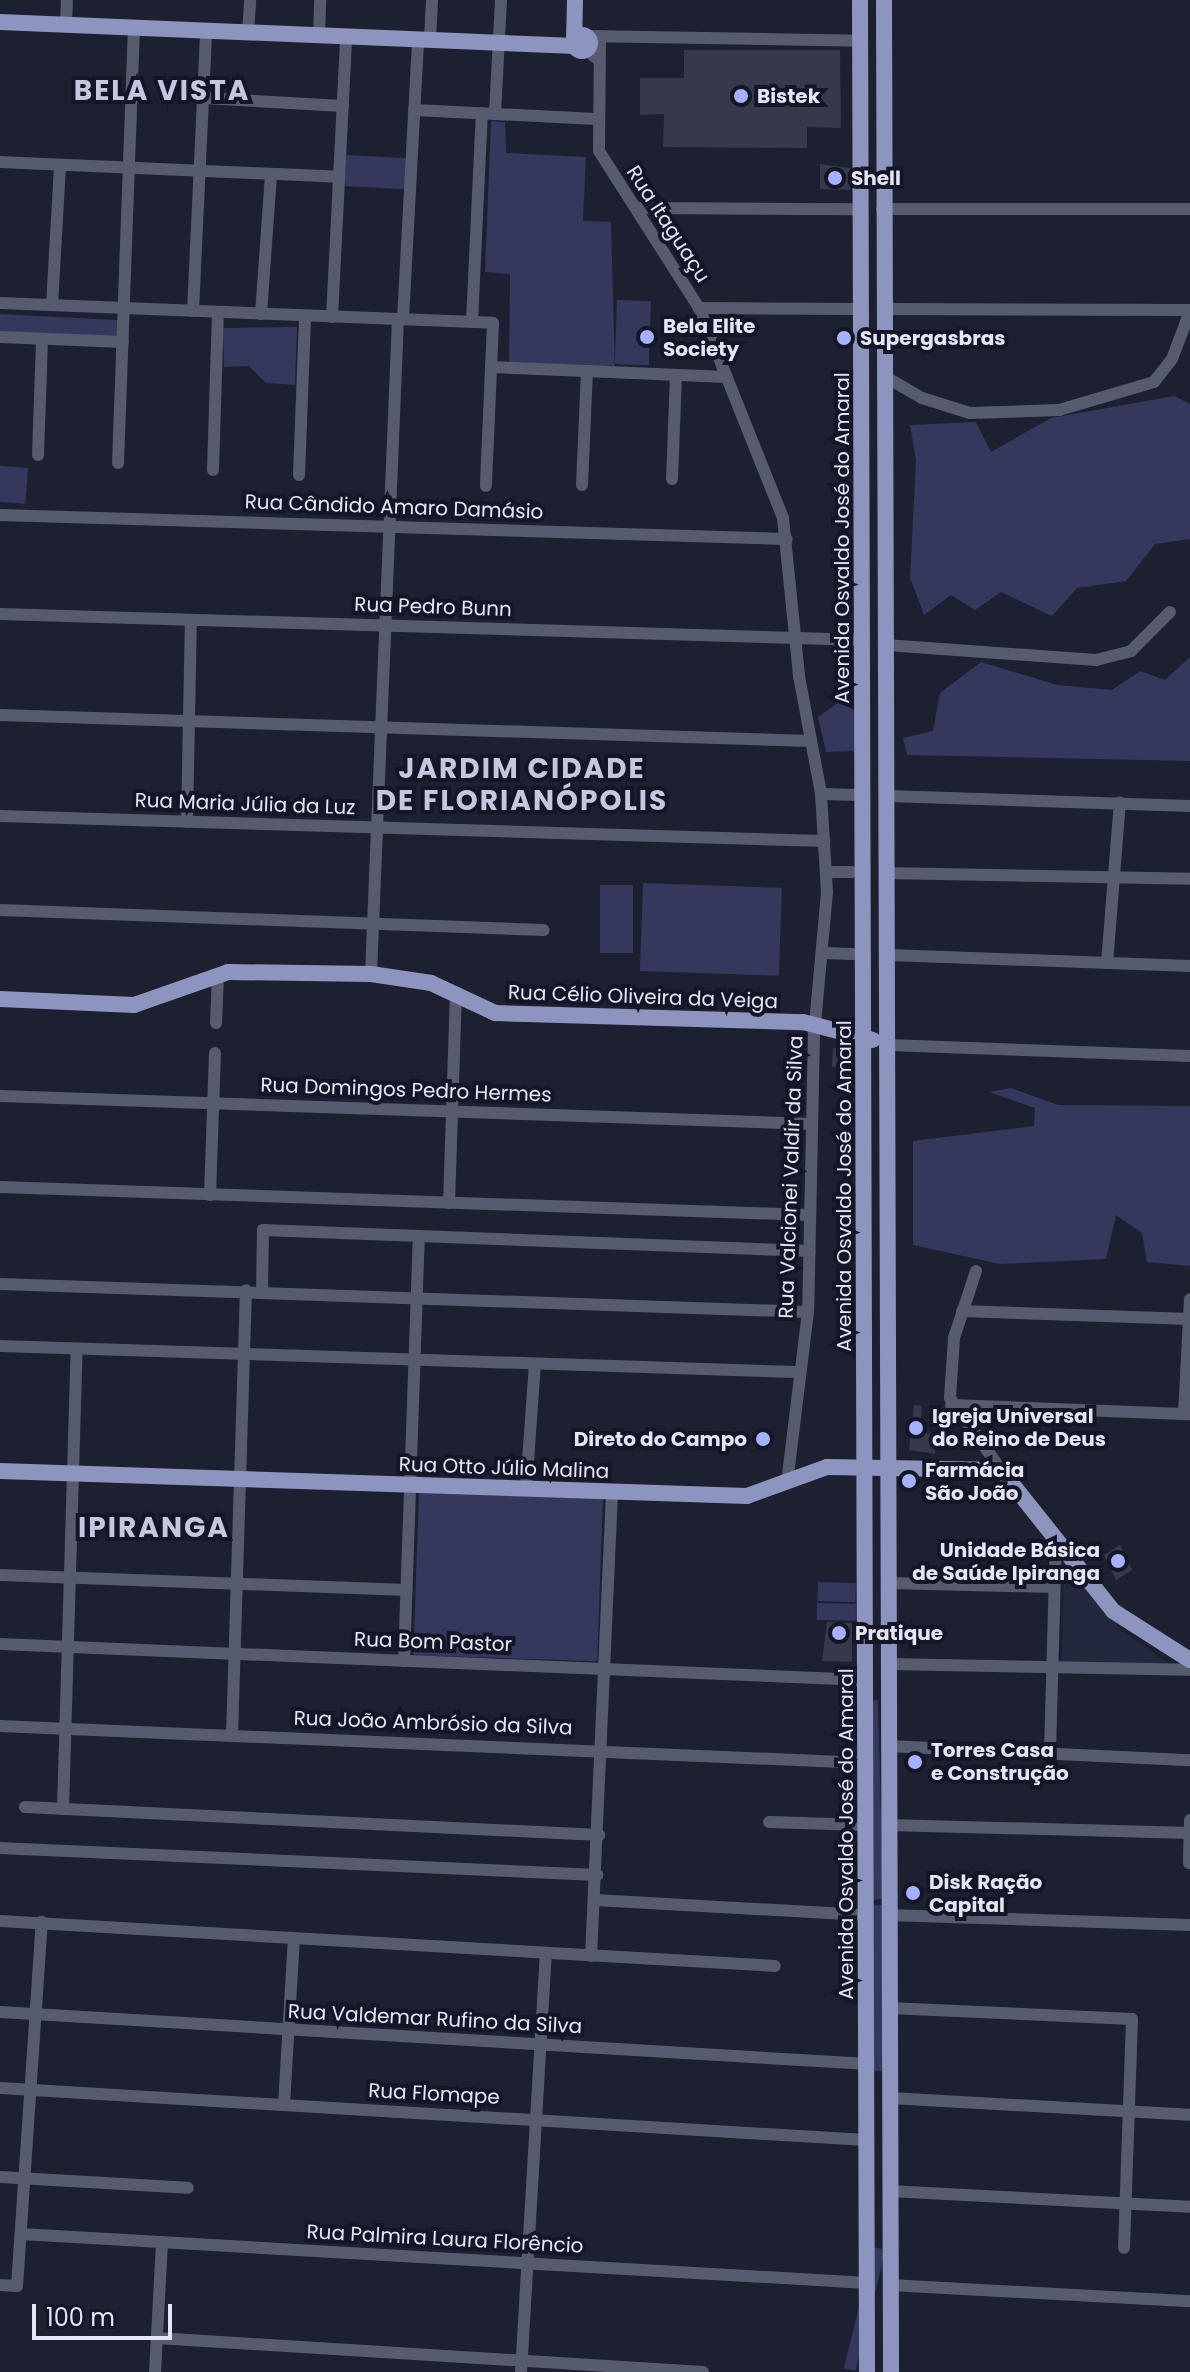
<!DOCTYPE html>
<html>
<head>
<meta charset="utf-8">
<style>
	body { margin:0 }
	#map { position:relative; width:1190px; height:2372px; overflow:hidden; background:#1d2031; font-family:Poppins,sans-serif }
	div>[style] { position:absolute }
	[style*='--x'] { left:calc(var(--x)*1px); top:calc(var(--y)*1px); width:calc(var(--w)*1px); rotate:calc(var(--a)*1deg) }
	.built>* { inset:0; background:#24283f }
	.green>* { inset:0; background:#34385d; transform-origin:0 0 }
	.building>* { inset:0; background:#36394b; transform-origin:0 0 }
	.minor>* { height:12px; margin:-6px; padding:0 6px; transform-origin:6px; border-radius:6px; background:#575b70 }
	.major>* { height:16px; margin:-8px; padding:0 8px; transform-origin:8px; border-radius:8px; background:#8d95bf }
	.major>.ring { margin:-8px; padding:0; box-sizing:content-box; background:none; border:16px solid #8d95bf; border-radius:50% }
	.dots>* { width:22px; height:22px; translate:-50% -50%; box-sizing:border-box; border:4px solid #141627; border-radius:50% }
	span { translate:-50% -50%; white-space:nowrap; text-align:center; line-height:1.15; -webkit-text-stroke:8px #141627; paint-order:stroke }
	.poi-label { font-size:20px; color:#e4e7f3; font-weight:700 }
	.left { translate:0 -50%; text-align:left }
	.right { translate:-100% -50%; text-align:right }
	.street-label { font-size:20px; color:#e4e7f3 }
	.district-label { font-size:28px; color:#c3c8df; font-weight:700; letter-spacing:2px }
	.scale { position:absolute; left:32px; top:2304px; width:140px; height:36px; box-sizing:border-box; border:4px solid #e4e7f3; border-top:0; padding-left:10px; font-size:24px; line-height:28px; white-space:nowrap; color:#e4e7f3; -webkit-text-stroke:6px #141627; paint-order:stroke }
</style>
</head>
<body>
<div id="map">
	<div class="built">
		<div style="clip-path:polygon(1070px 1562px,1121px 1630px,1169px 1664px,1062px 1662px,1064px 1565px)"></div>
	</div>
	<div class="green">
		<div style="clip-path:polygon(491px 121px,505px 122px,506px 153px,586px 157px,583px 221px,611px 222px,615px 370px,509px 363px,510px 274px,485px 272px)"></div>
		<div style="left:346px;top:155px;width:61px;height:31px;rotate:3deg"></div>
		<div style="left:617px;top:300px;width:34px;height:64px;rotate:2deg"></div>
		<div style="left:0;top:314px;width:120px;height:18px;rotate:3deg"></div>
		<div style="clip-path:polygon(297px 327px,295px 385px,266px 383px,249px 366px,224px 367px,223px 328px)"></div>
		<div style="clip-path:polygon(1174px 396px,1190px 404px,1190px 539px,1155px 544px,1126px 581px,1077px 588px,1052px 616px,1001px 592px,975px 610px,951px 595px,924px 615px,910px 578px,916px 460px,910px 425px,976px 422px,991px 452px,1051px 418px)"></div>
		<div style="left:0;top:466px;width:28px;height:36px;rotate:4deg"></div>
		<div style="clip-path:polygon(1190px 657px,1190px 761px,907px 755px,903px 738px,933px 731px,940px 693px,981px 662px,1057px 685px,1112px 690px,1140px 671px,1165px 680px)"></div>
		<div style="clip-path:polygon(839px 702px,854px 710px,856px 751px,826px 752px,818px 717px)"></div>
		<div style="left:643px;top:883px;width:139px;height:88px;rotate:2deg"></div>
		<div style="left:600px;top:885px;width:33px;height:68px"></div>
		<div style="clip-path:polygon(1011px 1088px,1058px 1105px,1190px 1106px,1190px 1266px,1147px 1262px,1142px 1233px,1116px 1215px,1106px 1259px,1000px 1264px,913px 1245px,913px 1141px,1034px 1126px,1035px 1108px,989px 1092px)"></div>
		<div style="left:419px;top:1492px;width:184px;height:163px;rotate:2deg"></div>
		<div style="left:818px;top:1582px;width:38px;height:19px;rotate:2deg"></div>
		<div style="left:817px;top:1603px;width:39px;height:17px;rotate:1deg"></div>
		<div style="clip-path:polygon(878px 1700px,883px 1899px,873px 1900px,872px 1701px)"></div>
		<div style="left:871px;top:1905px;width:13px;height:166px"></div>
		<div style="left:874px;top:2247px;width:12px;height:125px;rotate:14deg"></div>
	</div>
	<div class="building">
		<div style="clip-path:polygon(684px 50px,840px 50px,841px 128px,807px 127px,807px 148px,663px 147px,664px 114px,640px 115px,640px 78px,684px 78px)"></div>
		<div style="clip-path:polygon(820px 164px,850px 168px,850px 190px,820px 189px)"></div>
		<div style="left:833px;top:1048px;width:19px;height:19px;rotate:3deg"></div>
		<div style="clip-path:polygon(914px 1405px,922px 1406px,920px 1433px,937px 1434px,935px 1454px,909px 1450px)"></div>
		<div style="clip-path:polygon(1120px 1545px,1132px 1570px,1116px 1580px,1104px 1555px)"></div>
		<div style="clip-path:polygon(827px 1622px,852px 1623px,852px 1662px,822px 1661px)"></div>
	</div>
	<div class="minor">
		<div style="--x:66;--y:25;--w:25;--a:-88"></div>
		<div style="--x:248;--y:32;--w:32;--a:-86"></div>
		<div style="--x:319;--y:35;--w:35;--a:-88"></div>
		<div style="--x:586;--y:36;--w:273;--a:1"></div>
		<div style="--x:600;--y:36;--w:115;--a:90.5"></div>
		<div style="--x:599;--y:151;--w:186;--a:57.5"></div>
		<div style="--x:699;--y:308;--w:226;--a:68.2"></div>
		<div style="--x:783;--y:518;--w:159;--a:84.2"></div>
		<div style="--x:799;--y:676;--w:120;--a:79.4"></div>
		<div style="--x:821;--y:794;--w:98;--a:86.5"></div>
		<div style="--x:827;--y:892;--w:143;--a:95.2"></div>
		<div style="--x:814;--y:1034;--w:278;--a:91.2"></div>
		<div style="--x:808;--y:1312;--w:171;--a:97"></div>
		<div style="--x:430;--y:40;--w:40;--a:-87.1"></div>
		<div style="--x:586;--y:50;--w:16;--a:38"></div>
		<div style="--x:203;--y:98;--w:140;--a:3.3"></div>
		<div style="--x:414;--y:110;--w:182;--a:2.8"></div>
		<div style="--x:495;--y:114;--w:114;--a:-87"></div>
		<div style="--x:0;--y:162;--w:339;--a:2.5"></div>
		<div style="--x:638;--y:208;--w:221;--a:0.3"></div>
		<div style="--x:882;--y:209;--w:308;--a:0"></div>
		<div style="--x:0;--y:303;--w:493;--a:2.3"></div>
		<div style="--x:493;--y:323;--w:163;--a:92.5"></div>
		<div style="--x:52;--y:305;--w:140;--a:-86.7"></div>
		<div style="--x:699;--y:308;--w:160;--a:0.4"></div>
		<div style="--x:884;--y:309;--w:306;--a:0.2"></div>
		<div style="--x:193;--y:311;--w:280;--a:-87.3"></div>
		<div style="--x:261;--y:314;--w:140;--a:-85.9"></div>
		<div style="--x:332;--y:317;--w:281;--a:-87.1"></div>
		<div style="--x:403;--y:319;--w:280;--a:-86.9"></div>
		<div style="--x:472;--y:322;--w:209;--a:-87.3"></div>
		<div style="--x:0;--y:337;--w:123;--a:2.3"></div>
		<div style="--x:491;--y:367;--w:236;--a:2.4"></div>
		<div style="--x:884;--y:376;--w:44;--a:30.1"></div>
		<div style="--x:922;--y:398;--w:50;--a:17.4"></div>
		<div style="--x:970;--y:413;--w:89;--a:-1.9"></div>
		<div style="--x:1059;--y:410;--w:99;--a:-16.4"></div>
		<div style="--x:1154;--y:382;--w:29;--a:-52"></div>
		<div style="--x:1172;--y:359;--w:51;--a:-69.4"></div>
		<div style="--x:38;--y:455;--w:116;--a:-88"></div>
		<div style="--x:118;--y:463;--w:435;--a:-87.9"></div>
		<div style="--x:213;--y:470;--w:158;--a:-88.2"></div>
		<div style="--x:299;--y:475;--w:159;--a:-87.8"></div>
		<div style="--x:672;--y:479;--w:104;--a:-87.8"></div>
		<div style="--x:582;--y:485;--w:114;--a:-87.5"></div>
		<div style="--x:0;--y:515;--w:787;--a:1.75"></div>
		<div style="--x:0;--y:614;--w:864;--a:1.72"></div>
		<div style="--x:886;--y:645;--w:211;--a:4.1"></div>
		<div style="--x:1096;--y:660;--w:36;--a:-14"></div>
		<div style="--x:1131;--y:651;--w:55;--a:-45"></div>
		<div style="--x:0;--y:715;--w:811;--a:1.84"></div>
		<div style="--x:821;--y:794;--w:41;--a:1.4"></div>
		<div style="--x:887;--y:796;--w:303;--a:1.9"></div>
		<div style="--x:0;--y:816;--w:825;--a:1.74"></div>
		<div style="--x:187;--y:822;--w:202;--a:-88.9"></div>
		<div style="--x:827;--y:872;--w:25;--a:0"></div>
		<div style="--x:886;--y:873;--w:304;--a:1.1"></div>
		<div style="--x:0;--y:910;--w:544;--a:2.11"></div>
		<div style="--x:823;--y:953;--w:30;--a:2"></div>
		<div style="--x:890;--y:955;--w:300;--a:2.1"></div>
		<div style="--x:1107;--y:963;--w:161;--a:-85.4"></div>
		<div style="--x:371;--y:974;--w:656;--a:-87.64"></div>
		<div style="--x:216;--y:1023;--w:48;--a:-87.6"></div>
		<div style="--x:888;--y:1045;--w:302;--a:2.1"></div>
		<div style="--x:0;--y:1096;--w:812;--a:1.97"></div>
		<div style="--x:0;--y:1187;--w:810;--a:1.98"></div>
		<div style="--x:210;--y:1195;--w:142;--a:-88"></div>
		<div style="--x:449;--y:1203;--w:207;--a:-88.1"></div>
		<div style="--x:976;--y:1271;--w:71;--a:108.2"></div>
		<div style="--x:954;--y:1338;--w:60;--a:93.8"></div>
		<div style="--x:950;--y:1398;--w:88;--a:54.7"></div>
		<div style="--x:0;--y:1284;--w:808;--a:1.98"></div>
		<div style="--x:262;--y:1291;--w:61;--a:-89.1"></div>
		<div style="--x:263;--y:1230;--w:547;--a:2.2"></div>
		<div style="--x:962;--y:1311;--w:228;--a:2"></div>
		<div style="--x:0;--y:1346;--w:797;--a:1.87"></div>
		<div style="--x:951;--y:1405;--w:239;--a:2.2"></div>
		<div style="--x:1184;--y:1414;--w:115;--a:-87"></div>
		<div style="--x:526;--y:1489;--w:125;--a:-85.9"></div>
		<div style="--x:0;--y:1575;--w:407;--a:2.1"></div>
		<div style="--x:889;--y:1583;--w:165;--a:1.4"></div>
		<div style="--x:0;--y:1644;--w:866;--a:2.38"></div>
		<div style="--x:404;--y:1661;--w:425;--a:-88"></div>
		<div style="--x:888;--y:1664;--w:302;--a:1.1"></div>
		<div style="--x:0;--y:1726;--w:866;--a:2.45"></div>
		<div style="--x:232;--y:1735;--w:445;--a:-88.2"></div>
		<div style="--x:888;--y:1746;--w:302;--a:2.7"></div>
		<div style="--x:1050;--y:1752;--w:215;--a:-88.4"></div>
		<div style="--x:25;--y:1807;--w:575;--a:2.79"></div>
		<div style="--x:63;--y:1809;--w:460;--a:-88.3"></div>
		<div style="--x:769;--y:1822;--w:95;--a:1.8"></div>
		<div style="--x:888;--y:1825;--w:302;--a:1.5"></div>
		<div style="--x:0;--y:1848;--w:598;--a:2.59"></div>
		<div style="--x:1189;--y:1863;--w:43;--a:-88.7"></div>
		<div style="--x:595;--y:1900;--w:270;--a:3.2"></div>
		<div style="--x:888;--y:1915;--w:302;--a:1.9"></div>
		<div style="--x:0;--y:1921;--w:776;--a:3.32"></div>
		<div style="--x:591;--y:1956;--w:465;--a:-87.4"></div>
		<div style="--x:889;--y:2008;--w:243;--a:2.6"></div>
		<div style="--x:1132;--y:2019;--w:229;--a:92"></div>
		<div style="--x:0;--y:2012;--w:870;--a:3.43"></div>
		<div style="--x:0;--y:2088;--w:868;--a:3.44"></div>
		<div style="--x:890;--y:2098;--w:300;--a:3.2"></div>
		<div style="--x:284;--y:2105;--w:166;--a:-86.6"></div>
		<div style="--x:0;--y:2177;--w:188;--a:3.3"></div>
		<div style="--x:889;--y:2191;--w:301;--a:3"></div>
		<div style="--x:21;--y:2234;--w:847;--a:3.31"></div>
		<div style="--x:0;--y:2285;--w:17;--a:3"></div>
		<div style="--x:17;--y:2286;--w:365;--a:-86.1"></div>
		<div style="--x:890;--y:2285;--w:300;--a:3.1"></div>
		<div style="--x:157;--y:2338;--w:547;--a:3.56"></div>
		<div style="--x:155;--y:2372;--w:129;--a:-86.9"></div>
		<div style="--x:521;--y:2372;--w:420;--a:-86.6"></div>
	</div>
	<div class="major">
		<div style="--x:860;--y:0;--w:2372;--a:89.83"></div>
		<div style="--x:884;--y:0;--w:2372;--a:89.83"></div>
		<div style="--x:0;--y:22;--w:575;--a:2.39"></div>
		<div class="ring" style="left:574px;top:35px;width:0;height:0"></div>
		<div style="--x:574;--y:41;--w:41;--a:-88.6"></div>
		<div style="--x:0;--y:999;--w:134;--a:2.6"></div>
		<div style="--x:134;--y:1005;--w:100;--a:-19.3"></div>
		<div style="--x:228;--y:972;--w:143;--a:0.8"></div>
		<div style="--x:371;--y:974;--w:61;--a:8.5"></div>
		<div style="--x:431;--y:983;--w:71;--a:25.1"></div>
		<div style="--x:495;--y:1013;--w:308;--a:1.7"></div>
		<div style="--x:803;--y:1022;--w:72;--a:14.4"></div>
		<div style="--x:0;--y:1471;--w:747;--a:1.92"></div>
		<div style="--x:747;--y:1496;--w:85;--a:-19.9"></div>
		<div style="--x:827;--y:1467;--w:174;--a:1"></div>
		<div style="--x:1001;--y:1470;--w:180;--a:51.5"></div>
		<div style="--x:1113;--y:1611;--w:91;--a:32.5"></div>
	</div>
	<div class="dots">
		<div style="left:741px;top:96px;background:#a6b1fc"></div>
		<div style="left:835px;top:178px;background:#a6b1fc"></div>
		<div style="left:647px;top:337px;background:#a6b1fc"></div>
		<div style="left:844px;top:338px;background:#a6b1fc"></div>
		<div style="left:916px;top:1428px;background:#a6b1fc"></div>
		<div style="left:763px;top:1439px;background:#a6b1fc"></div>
		<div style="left:909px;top:1481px;background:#a6b1fc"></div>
		<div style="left:1118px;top:1561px;background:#a6b1fc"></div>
		<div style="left:839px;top:1633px;background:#a6b1fc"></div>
		<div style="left:915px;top:1762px;background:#a6b1fc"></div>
		<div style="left:913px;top:1893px;background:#a6b1fc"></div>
	</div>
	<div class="poi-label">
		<span class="left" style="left:757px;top:96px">Bistek</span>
		<span class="left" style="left:851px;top:178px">Shell</span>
		<span class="left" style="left:663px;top:338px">Bela Elite<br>Society</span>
		<span class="left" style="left:860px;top:338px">Supergasbras</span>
		<span class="left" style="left:932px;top:1428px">Igreja Universal<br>do Reino de Deus</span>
		<span class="right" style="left:747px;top:1439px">Direto do Campo</span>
		<span class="left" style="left:925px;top:1482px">Farmácia<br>São João</span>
		<span class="right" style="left:1100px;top:1562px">Unidade Básica<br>de Saúde Ipiranga</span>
		<span class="left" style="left:855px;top:1633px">Pratique</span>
		<span class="left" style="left:931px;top:1762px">Torres Casa<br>e Construção</span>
		<span class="left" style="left:929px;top:1894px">Disk Ração<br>Capital</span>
	</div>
	<div class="street-label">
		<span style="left:668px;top:224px;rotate:57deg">Rua Itaguaçu</span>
		<span style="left:394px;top:507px;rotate:2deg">Rua Cândido Amaro Damásio</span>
		<span style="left:842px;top:538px;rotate:-90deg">Avenida Osvaldo José do Amaral</span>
		<span style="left:433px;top:607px;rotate:2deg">Rua Pedro Bunn</span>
		<span style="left:245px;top:804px;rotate:2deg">Rua Maria Júlia da Luz</span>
		<span style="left:643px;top:997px;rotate:2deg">Rua Célio Oliveira da Veiga</span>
		<span style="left:406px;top:1090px;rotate:2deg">Rua Domingos Pedro Hermes</span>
		<span style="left:791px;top:1177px;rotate:-88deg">Rua Valcionei Valdir da Silva</span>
		<span style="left:844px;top:1186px;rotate:-90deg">Avenida Osvaldo José do Amaral</span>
		<span style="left:504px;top:1468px;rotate:2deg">Rua Otto Júlio Malina</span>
		<span style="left:433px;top:1642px;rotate:2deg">Rua Bom Pastor</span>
		<span style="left:433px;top:1723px;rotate:2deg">Rua João Ambrósio da Silva</span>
		<span style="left:846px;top:1834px;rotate:-90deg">Avenida Osvaldo José do Amaral</span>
		<span style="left:435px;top:2019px;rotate:3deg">Rua Valdemar Rufino da Silva</span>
		<span style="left:434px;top:2094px;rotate:3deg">Rua Flomape</span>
		<span style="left:445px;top:2239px;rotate:3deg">Rua Palmira Laura Florêncio</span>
	</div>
	<div class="district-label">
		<span style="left:162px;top:91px">BELA VISTA</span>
		<span style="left:522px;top:785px">JARDIM CIDADE<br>DE FLORIANÓPOLIS</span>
		<span style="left:154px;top:1528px">IPIRANGA</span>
	</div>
	<div class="scale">100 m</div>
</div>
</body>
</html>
